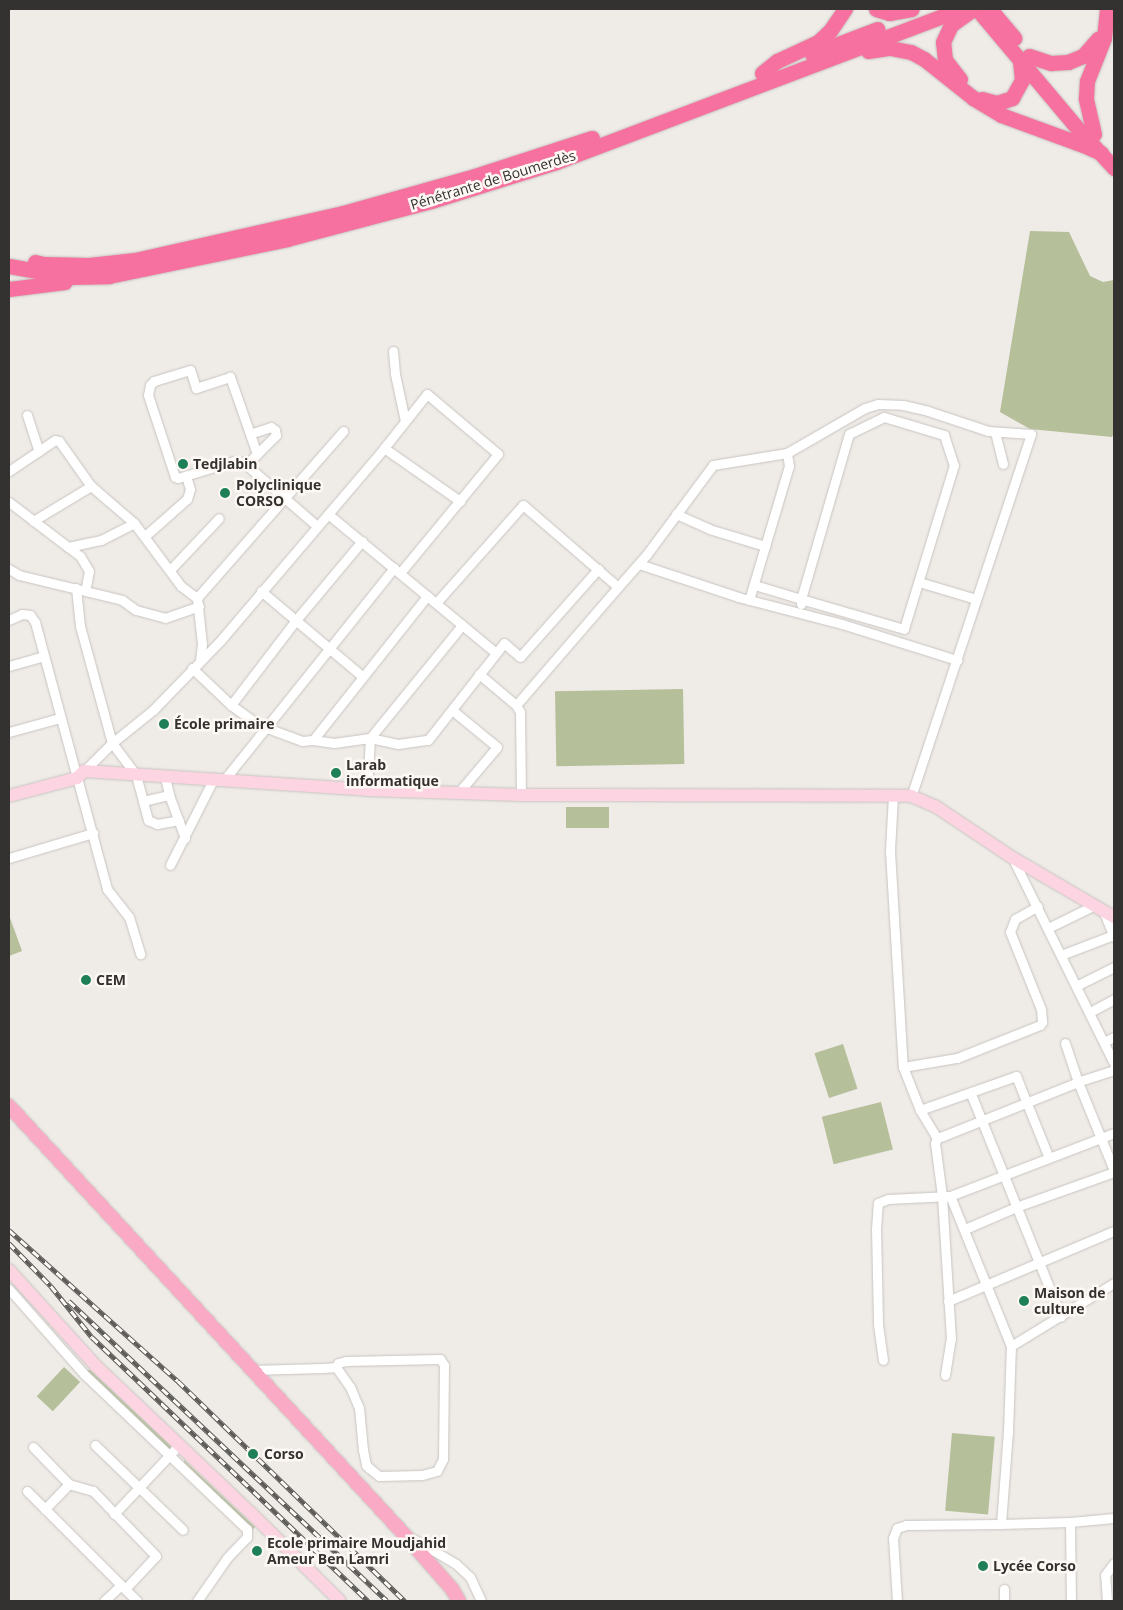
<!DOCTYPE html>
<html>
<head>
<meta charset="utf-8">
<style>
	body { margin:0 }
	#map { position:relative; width:1123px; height:1610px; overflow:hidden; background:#efebe7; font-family:"Open Sans",sans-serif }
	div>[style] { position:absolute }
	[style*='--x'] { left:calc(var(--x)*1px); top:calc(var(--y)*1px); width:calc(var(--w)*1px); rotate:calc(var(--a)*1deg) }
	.green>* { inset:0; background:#b5bf99; transform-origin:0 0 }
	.roads { filter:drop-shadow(0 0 1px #c8c4c0) drop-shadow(0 0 1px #c8c4c0) }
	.street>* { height:9px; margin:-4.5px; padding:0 4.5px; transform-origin:4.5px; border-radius:4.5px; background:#fff }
	.secondary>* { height:12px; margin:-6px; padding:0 6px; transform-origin:6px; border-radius:6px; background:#fcd4e2 }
	.primary>* { height:14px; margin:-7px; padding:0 7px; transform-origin:7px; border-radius:7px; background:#faaac5 }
	.highway>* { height:15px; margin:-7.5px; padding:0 7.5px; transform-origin:7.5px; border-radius:7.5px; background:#f6719f }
	.rail>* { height:4.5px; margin-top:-2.25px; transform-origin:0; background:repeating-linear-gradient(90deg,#fdf8f4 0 8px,#5b5a57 0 16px); box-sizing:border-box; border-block:1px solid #5b5a57 }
	.dots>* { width:14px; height:14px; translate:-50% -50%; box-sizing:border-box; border:2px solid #fdf8f4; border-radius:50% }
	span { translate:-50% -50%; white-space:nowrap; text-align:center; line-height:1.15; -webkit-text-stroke:5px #fdf8f4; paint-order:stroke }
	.street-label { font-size:14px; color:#333230 }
	.poi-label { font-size:14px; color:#333230; font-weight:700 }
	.left { translate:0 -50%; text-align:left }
	.frame { position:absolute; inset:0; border:10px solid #333230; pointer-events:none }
</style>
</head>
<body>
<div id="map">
	<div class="green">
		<div style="clip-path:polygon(1030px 231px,1069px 232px,1090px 276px,1103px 282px,1114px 280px,1114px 432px,1112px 437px,1030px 429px,1000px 412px)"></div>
		<div style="left:683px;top:689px;width:75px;height:128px;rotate:89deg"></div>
		<div style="left:566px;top:807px;width:43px;height:21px"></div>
		<div style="clip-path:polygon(9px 915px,22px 951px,9px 956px)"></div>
		<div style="left:843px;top:1044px;width:47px;height:30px;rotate:72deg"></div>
		<div style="left:881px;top:1102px;width:49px;height:61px;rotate:76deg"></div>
		<div style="left:64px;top:1367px;width:22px;height:40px;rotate:43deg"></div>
		<div style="clip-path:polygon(86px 1370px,90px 1370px,172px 1447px,170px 1450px)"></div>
		<div style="left:952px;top:1433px;width:43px;height:78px;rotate:5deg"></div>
		<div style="clip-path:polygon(184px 1460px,255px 1527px,252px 1530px,184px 1462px)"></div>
	</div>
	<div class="roads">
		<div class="street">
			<div style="--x:393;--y:351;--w:23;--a:85"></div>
			<div style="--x:395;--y:374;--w:48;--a:78"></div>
			<div style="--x:27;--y:415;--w:38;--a:72"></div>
			<div style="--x:884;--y:417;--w:63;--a:16.7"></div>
			<div style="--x:944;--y:435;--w:32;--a:72"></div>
			<div style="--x:954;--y:465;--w:171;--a:107"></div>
			<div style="--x:904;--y:629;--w:107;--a:-163.8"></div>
			<div style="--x:801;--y:599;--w:172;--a:-73.8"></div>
			<div style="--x:849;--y:434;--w:39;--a:-26"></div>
			<div style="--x:995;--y:432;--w:33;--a:76"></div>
			<div style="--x:384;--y:448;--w:69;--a:-51.5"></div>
			<div style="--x:427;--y:394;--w:93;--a:40.2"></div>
			<div style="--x:498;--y:454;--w:154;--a:129.5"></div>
			<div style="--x:257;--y:454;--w:82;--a:-109.3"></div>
			<div style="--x:230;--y:377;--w:36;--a:162"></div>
			<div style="--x:196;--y:388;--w:19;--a:-108"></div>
			<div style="--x:190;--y:370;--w:38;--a:163"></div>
			<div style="--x:154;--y:381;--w:6;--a:135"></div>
			<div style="--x:150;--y:385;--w:10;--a:101"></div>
			<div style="--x:148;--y:395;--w:86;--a:71.8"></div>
			<div style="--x:175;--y:477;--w:3;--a:18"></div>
			<div style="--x:178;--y:478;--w:59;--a:-16.9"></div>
			<div style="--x:234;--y:461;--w:9;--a:6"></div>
			<div style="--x:243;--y:462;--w:98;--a:40.9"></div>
			<div style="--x:247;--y:464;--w:41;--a:-45"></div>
			<div style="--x:276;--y:435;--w:5;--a:-101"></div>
			<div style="--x:275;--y:430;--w:5;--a:-143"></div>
			<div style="--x:271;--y:427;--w:22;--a:162"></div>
			<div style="--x:9;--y:471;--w:55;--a:-34"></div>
			<div style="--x:55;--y:440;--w:4;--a:14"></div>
			<div style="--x:59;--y:441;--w:55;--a:54.6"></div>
			<div style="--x:91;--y:486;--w:57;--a:40.7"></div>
			<div style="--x:134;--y:523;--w:79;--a:53.3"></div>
			<div style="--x:181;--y:586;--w:20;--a:37"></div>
			<div style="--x:197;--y:598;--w:46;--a:83.8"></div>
			<div style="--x:202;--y:644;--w:16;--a:97"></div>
			<div style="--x:9;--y:502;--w:74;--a:37.3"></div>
			<div style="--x:68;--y:547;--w:34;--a:-12"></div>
			<div style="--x:101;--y:540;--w:37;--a:-27"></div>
			<div style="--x:328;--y:514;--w:218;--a:39.6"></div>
			<div style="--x:676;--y:514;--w:36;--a:24"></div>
			<div style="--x:709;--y:529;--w:59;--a:16.9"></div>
			<div style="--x:33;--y:521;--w:68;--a:-31.1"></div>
			<div style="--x:145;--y:536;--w:56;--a:-41.4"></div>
			<div style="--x:187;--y:499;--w:10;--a:-73"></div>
			<div style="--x:190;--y:489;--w:14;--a:-107"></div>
			<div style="--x:68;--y:547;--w:15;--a:37"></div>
			<div style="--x:80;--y:556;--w:17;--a:59"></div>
			<div style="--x:89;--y:571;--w:20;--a:101"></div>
			<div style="--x:639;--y:564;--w:104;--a:18.4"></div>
			<div style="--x:738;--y:597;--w:107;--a:14.6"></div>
			<div style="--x:842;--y:624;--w:121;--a:17.4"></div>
			<div style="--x:9;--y:569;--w:12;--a:31"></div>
			<div style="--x:19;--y:575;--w:106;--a:13.6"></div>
			<div style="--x:122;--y:600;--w:17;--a:36"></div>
			<div style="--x:136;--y:610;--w:30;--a:15"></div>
			<div style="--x:165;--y:618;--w:36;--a:-19"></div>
			<div style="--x:170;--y:570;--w:71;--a:-46.7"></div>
			<div style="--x:919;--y:582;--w:59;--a:16.6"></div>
			<div style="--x:758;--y:586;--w:45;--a:16.8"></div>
			<div style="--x:801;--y:599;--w:5;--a:90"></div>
			<div style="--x:618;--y:587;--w:44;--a:-48.7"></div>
			<div style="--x:647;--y:554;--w:111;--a:-53.4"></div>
			<div style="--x:713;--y:465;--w:75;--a:-9.2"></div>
			<div style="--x:787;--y:453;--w:90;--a:-30"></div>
			<div style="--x:865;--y:408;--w:14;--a:-17"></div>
			<div style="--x:878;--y:404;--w:25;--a:2"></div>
			<div style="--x:903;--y:405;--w:26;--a:13"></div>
			<div style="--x:928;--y:411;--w:63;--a:18.4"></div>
			<div style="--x:988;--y:431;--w:43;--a:4"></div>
			<div style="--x:1031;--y:434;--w:381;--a:108.3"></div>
			<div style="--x:76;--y:588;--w:38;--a:84"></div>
			<div style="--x:80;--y:626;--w:121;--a:74.7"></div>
			<div style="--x:112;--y:743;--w:40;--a:53"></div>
			<div style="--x:136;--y:775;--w:47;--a:75.1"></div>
			<div style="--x:148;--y:820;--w:10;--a:24"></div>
			<div style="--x:157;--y:824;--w:22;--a:-10"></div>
			<div style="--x:261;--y:591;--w:132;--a:40.1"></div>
			<div style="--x:197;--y:598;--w:222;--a:-48.8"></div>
			<div style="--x:749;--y:600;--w:140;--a:-73.4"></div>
			<div style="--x:789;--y:466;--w:13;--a:-99"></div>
			<div style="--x:436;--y:603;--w:131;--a:-48.4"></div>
			<div style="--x:523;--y:505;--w:125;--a:40.8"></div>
			<div style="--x:618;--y:587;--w:156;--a:130.8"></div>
			<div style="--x:9;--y:620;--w:14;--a:-25"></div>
			<div style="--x:22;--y:614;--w:8;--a:7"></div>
			<div style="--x:30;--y:615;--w:9;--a:54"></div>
			<div style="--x:35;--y:622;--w:277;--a:74.9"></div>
			<div style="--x:107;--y:889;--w:36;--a:52"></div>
			<div style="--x:129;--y:917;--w:39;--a:73"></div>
			<div style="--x:9;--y:666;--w:36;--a:-16"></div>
			<div style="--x:192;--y:668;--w:54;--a:43.5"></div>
			<div style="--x:231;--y:705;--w:34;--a:36"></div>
			<div style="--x:259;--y:725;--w:46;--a:20.4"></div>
			<div style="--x:302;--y:741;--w:11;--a:-5"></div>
			<div style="--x:313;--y:740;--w:21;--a:8"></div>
			<div style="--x:334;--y:743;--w:36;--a:-8"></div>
			<div style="--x:370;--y:738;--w:29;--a:12"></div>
			<div style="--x:398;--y:744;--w:30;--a:-8"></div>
			<div style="--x:428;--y:740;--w:123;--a:-51.9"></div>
			<div style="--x:504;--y:643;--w:21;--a:41"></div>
			<div style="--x:520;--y:657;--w:118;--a:-48.4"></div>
			<div style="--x:479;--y:674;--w:48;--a:40"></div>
			<div style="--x:516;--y:705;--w:8;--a:60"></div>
			<div style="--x:520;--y:712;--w:83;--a:89.3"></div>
			<div style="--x:231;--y:705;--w:107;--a:-52.6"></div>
			<div style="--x:296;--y:620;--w:103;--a:-50.1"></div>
			<div style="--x:452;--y:710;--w:58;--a:39.4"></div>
			<div style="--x:497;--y:747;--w:59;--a:130.2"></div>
			<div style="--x:9;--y:732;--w:53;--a:-15.4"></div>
			<div style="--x:313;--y:740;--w:184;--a:-51.6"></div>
			<div style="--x:84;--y:771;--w:40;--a:-45"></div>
			<div style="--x:112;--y:743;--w:53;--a:-38.8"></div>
			<div style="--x:153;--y:710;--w:96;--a:-45.8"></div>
			<div style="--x:220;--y:641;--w:253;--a:-49.6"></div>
			<div style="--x:384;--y:448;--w:93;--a:34.9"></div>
			<div style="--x:165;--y:777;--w:18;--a:77"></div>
			<div style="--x:169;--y:795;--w:46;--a:69.6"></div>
			<div style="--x:224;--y:780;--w:272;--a:-51.3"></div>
			<div style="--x:367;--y:790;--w:52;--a:-86.7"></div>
			<div style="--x:370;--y:738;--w:146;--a:-50.8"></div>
			<div style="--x:893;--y:795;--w:56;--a:93.1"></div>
			<div style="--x:890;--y:851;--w:216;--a:86.6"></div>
			<div style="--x:903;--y:1067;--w:55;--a:-9.5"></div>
			<div style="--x:957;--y:1058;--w:89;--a:-21.7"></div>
			<div style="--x:1040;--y:1025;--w:4;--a:-56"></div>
			<div style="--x:1042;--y:1022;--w:13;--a:-94"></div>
			<div style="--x:1041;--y:1009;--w:83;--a:-111.9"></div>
			<div style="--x:1010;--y:932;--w:14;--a:-69"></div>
			<div style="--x:1015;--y:919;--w:26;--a:-29"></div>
			<div style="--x:143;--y:801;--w:27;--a:-13"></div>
			<div style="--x:9;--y:858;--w:88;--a:-16.6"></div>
			<div style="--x:1013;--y:859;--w:228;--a:63.7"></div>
			<div style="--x:170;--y:865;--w:95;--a:-63.2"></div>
			<div style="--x:1103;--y:910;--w:29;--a:68"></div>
			<div style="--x:1048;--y:928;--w:52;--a:-26.1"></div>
			<div style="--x:1061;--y:955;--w:56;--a:-21"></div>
			<div style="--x:1076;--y:986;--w:42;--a:-26.6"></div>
			<div style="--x:1090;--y:1012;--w:27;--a:-28"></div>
			<div style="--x:1104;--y:1042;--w:11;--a:-27"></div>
			<div style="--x:903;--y:1067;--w:46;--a:68.4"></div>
			<div style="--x:920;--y:1110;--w:33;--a:59"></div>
			<div style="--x:1114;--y:1070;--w:38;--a:162"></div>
			<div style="--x:1078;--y:1082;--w:95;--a:67.8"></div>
			<div style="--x:971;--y:1094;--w:240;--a:68"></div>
			<div style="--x:920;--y:1110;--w:102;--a:-19.5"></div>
			<div style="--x:1016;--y:1076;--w:88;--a:68.1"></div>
			<div style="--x:965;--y:1229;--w:56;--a:-23.3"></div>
			<div style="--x:1016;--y:1207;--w:104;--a:-19.7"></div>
			<div style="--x:9;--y:1289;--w:113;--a:48.6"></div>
			<div style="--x:84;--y:1374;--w:225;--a:43.6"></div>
			<div style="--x:247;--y:1529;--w:8;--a:90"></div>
			<div style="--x:247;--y:1537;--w:29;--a:134"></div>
			<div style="--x:227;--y:1558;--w:52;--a:124.9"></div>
			<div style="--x:948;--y:1301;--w:180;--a:-22.9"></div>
			<div style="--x:1011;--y:1346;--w:121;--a:-31.5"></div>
			<div style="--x:883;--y:1360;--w:37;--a:-98"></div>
			<div style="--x:878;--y:1323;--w:94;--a:-91.2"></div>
			<div style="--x:876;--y:1229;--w:26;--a:-86"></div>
			<div style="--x:878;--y:1203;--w:11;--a:-22"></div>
			<div style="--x:888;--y:1199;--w:62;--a:-2.8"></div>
			<div style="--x:950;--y:1196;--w:176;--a:-21"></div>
			<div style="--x:251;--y:1370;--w:72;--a:-1.6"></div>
			<div style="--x:323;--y:1368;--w:13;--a:-4"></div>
			<div style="--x:336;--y:1367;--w:4;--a:-63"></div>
			<div style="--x:338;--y:1363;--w:8;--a:-14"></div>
			<div style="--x:346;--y:1361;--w:94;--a:-1.2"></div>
			<div style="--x:440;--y:1359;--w:7;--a:56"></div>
			<div style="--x:444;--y:1365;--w:94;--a:90.6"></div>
			<div style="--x:443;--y:1459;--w:13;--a:117"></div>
			<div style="--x:437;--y:1471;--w:16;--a:165"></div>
			<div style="--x:422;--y:1475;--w:43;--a:178.7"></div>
			<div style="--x:379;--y:1476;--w:13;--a:-141"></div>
			<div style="--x:369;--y:1468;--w:4;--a:-135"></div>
			<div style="--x:366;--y:1465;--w:15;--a:-101"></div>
			<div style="--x:363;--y:1450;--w:42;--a:-95.4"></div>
			<div style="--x:359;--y:1408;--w:23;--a:-113"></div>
			<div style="--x:350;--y:1387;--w:24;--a:-125"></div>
			<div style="--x:945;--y:1375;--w:36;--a:-81"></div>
			<div style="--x:951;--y:1339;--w:143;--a:-93.6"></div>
			<div style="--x:942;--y:1196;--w:53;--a:-97.5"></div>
			<div style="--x:935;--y:1143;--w:5;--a:-68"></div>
			<div style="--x:937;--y:1138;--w:6;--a:-18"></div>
			<div style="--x:943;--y:1136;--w:145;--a:-21.8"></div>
			<div style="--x:1078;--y:1082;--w:41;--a:-108.4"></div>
			<div style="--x:95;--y:1445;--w:122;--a:44"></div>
			<div style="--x:33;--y:1447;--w:52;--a:45.8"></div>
			<div style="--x:27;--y:1491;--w:139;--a:45"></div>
			<div style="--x:125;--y:1589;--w:45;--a:-46.8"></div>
			<div style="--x:156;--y:1556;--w:91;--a:-134.1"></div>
			<div style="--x:93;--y:1491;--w:25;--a:-164"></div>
			<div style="--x:69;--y:1484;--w:35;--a:134"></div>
			<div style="--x:114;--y:1514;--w:95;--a:-46.7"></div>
			<div style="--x:1070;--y:1522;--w:79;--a:89.3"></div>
			<div style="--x:1001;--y:1524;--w:69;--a:-1.7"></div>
			<div style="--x:1070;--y:1522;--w:44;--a:-5.2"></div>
			<div style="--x:412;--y:1538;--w:51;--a:30.6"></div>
			<div style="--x:456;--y:1564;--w:19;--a:43"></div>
			<div style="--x:470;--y:1577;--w:26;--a:65"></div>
			<div style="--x:125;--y:1589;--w:17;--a:45"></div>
			<div style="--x:1004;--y:1589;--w:12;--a:90"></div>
			<div style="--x:104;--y:1601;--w:23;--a:-43"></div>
			<div style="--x:897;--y:1601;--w:63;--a:-93.6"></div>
			<div style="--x:893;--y:1538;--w:11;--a:-68"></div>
			<div style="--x:897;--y:1528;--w:9;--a:-18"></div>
			<div style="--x:906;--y:1525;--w:95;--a:-0.6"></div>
			<div style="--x:1001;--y:1524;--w:93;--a:-85.7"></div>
			<div style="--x:1008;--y:1431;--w:85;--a:-88"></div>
			<div style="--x:1011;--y:1346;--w:162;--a:-112.1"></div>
			<div style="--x:1107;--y:1601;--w:26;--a:-94"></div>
			<div style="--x:1105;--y:1575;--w:15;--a:-53"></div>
		</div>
		<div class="secondary">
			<div style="--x:9;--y:796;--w:70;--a:-14.8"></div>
			<div style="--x:77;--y:778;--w:10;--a:-45"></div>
			<div style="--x:84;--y:771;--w:284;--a:3.8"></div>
			<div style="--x:367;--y:790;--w:154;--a:1.9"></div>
			<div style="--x:521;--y:795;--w:390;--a:0.1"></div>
			<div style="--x:911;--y:796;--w:26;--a:23"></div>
			<div style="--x:935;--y:806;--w:94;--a:33.7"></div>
			<div style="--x:1013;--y:858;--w:117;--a:30.3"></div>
			<div style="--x:9;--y:1270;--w:130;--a:47.8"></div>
			<div style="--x:96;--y:1366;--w:216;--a:43.5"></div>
			<div style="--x:253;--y:1515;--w:122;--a:44.7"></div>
		</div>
		<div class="primary">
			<div style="--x:9;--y:1106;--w:580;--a:47.31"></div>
			<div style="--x:402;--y:1532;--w:76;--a:48.7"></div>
			<div style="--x:452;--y:1589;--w:14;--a:60"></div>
		</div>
		<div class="highway">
			<div style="--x:876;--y:9;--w:14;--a:17"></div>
			<div style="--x:889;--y:13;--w:23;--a:-10"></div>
			<div style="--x:977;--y:9;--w:158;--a:49.9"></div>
			<div style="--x:1079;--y:130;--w:52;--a:47.4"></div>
			<div style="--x:990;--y:9;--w:38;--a:50"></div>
			<div style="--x:868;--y:51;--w:22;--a:-8"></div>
			<div style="--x:890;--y:48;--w:21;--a:11"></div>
			<div style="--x:911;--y:52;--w:15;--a:28"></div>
			<div style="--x:924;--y:59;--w:63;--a:38.5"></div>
			<div style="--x:973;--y:98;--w:33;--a:31"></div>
			<div style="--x:1001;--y:115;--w:87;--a:20.1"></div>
			<div style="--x:1083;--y:145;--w:20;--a:24"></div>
			<div style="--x:812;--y:54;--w:70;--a:-21"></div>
			<div style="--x:1029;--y:56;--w:23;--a:18"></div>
			<div style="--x:1051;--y:63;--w:17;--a:-3"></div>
			<div style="--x:1068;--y:62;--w:16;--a:-22"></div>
			<div style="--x:1083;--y:56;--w:23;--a:-49"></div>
			<div style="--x:762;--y:73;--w:19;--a:-39"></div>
			<div style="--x:777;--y:61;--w:45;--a:-24.9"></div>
			<div style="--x:818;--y:42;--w:16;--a:-43"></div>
			<div style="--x:830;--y:31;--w:27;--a:-56"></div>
			<div style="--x:960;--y:79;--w:24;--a:-128"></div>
			<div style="--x:945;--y:60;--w:18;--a:-96"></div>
			<div style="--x:943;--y:42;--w:19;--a:-65"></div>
			<div style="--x:951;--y:25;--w:24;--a:-36"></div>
			<div style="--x:982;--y:99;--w:16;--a:15"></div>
			<div style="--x:997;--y:103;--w:16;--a:-18"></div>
			<div style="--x:1012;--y:98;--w:21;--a:-61"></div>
			<div style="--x:1022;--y:80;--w:19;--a:-96"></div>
			<div style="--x:1094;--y:134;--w:37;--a:-103"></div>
			<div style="--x:1086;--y:98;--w:17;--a:-87"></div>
			<div style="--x:1087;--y:81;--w:46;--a:-68.4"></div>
			<div style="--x:1104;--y:38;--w:29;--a:-84"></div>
			<div style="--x:35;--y:262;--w:9;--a:13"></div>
			<div style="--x:44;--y:264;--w:45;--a:1.3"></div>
			<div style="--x:89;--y:265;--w:46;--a:-6.2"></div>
			<div style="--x:135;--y:260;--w:213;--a:-12.7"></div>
			<div style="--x:343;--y:213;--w:137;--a:-15.7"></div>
			<div style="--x:475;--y:176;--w:123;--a:-18"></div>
			<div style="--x:9;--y:266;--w:62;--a:10.2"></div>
			<div style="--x:70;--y:277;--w:39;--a:-1"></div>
			<div style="--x:109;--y:276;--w:182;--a:-11.7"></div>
			<div style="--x:287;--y:239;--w:149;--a:-14.8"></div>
			<div style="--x:431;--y:201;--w:131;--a:-17.3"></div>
			<div style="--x:556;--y:162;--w:432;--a:-20.7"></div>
			<div style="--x:9;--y:289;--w:56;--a:-7.1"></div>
		</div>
	</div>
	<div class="rail">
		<div style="--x:9;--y:1230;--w:227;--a:41.8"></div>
		<div style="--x:178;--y:1381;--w:316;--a:44.1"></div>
		<div style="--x:9;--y:1243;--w:60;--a:45.7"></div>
		<div style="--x:51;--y:1286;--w:65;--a:51.2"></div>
		<div style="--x:92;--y:1337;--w:382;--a:43.7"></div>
		<div style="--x:69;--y:1301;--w:437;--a:43.3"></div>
	</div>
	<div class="dots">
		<div style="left:183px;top:464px;background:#1f8058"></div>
		<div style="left:225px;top:493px;background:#1f8058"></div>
		<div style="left:164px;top:724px;background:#1f8058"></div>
		<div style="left:336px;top:773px;background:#1f8058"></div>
		<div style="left:86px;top:980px;background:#1f8058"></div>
		<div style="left:1024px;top:1301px;background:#1f8058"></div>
		<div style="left:253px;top:1454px;background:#1f8058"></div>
		<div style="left:257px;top:1551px;background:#1f8058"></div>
		<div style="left:983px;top:1566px;background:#1f8058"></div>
	</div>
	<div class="street-label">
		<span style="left:493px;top:180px;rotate:-17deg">Pénétrante de Boumerdès</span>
	</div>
	<div class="poi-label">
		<span class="left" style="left:193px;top:464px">Tedjlabin</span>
		<span class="left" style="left:236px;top:493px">Polyclinique<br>CORSO</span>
		<span class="left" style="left:174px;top:724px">École primaire</span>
		<span class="left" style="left:346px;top:773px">Larab<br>informatique</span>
		<span class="left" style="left:96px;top:980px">CEM</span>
		<span class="left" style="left:1034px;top:1301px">Maison de<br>culture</span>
		<span class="left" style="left:264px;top:1454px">Corso</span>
		<span class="left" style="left:267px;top:1551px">Ecole primaire Moudjahid<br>Ameur Ben Lamri</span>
		<span class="left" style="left:993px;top:1566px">Lycée Corso</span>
	</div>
	<div class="frame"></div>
</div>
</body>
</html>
